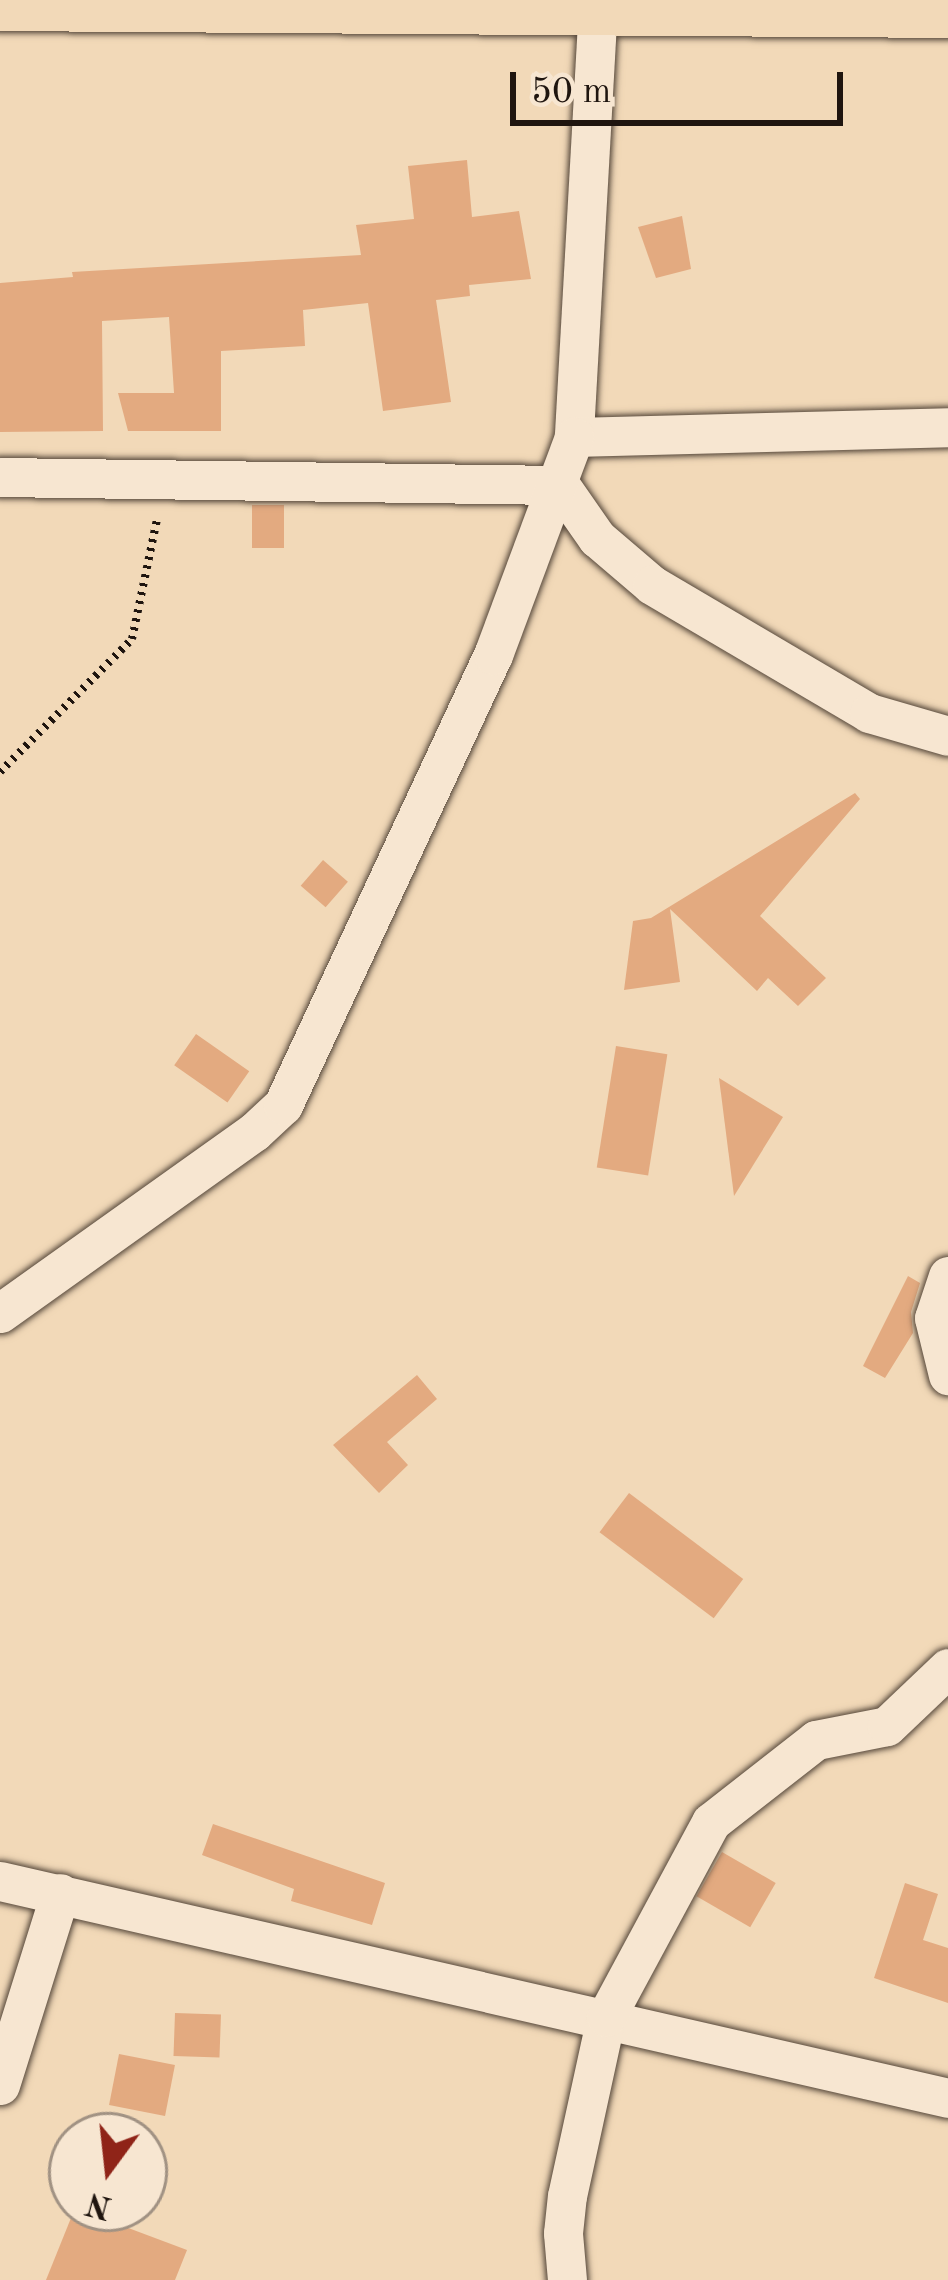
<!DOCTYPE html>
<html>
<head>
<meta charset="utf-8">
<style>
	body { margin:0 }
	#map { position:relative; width:948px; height:2280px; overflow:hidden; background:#f2d9b8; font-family:"Old Standard TT",serif }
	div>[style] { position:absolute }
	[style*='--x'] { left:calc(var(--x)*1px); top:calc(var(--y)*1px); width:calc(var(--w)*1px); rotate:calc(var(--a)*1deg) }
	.building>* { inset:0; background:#e3aa80; transform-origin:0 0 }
	.path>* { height:8px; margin-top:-4px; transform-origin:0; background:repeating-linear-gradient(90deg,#1f150f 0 3px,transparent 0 9px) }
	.roads { filter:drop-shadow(0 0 3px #544639) drop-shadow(0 0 3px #544639) }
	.street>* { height:39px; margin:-19.5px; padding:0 19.5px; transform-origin:19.5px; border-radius:19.5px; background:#f7e6d1 }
	.primary>* { height:60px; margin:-30px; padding:0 30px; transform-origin:30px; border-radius:30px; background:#f2d9b8 }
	span { translate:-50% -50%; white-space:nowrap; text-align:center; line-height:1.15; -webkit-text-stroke:10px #f7e6d1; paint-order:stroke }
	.north { position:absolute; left:48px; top:2112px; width:120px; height:120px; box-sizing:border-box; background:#f7e6d1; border:3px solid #a19283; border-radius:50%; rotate:195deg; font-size:33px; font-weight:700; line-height:48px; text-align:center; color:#1f150f }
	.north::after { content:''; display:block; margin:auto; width:42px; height:54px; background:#8f2418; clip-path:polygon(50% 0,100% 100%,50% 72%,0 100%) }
	.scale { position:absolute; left:510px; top:72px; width:333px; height:54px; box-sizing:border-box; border:6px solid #1f150f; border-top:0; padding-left:15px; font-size:36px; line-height:42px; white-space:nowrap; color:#1f150f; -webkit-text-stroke:9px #f7e6d1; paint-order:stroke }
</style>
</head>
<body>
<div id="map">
	<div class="building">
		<div style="clip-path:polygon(467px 160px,472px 217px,519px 211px,531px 279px,469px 285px,470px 296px,436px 300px,451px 402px,383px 411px,368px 303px,303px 310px,305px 346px,221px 351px,221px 431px,128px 431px,118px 393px,174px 393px,169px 317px,102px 321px,103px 431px,0 432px,0 283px,73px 277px,72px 272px,361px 255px,356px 225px,414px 219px,408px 166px)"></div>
		<div style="clip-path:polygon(682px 216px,691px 269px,656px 278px,638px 227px)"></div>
		<div style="left:252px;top:505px;width:32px;height:43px"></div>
		<div style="clip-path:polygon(855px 793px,860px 799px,760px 916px,826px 978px,798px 1006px,768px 978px,757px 991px,670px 909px,680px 982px,624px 990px,633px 921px,651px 918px)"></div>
		<div style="left:323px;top:860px;width:33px;height:34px;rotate:41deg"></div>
		<div style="left:196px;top:1034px;width:65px;height:38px;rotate:35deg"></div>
		<div style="left:616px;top:1046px;width:52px;height:123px;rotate:9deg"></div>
		<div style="clip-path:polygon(719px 1078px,783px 1117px,734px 1196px)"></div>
		<div style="clip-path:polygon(908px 1276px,920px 1283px,911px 1312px,913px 1333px,885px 1378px,863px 1366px)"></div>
		<div style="clip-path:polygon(417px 1375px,437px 1399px,387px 1442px,408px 1465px,379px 1493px,333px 1445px)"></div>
		<div style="left:629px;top:1493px;width:143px;height:49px;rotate:37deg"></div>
		<div style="clip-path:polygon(213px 1824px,385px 1883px,372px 1925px,291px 1901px,294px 1889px,202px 1855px)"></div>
		<div style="left:722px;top:1852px;width:62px;height:51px;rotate:30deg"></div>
		<div style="clip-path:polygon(905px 1883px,938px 1894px,923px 1940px,948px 1948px,948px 2003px,874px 1978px)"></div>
		<div style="left:175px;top:2013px;width:46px;height:43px;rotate:2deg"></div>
		<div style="left:119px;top:2054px;width:57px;height:52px;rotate:11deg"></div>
		<div style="clip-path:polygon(75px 2208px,187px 2250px,175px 2280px,46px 2280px)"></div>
	</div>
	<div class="path">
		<div style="--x:0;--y:772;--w:187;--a:-45.2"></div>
		<div style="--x:132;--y:639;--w:123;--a:-78.2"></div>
	</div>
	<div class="roads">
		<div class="street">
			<div style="--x:598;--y:4;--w:434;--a:93.2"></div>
			<div style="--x:574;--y:437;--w:374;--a:-1.5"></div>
			<div style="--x:0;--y:477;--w:560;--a:0.82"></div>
			<div style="--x:560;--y:485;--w:65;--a:55.1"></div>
			<div style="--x:597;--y:538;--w:72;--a:40.5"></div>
			<div style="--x:652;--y:585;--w:252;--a:30.5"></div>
			<div style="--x:869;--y:713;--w:82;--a:16.2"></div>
			<div style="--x:948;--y:1276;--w:44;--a:108.4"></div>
			<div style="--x:934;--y:1318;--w:59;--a:76.2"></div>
			<div style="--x:0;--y:1313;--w:312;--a:-35.5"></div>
			<div style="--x:254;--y:1132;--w:40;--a:-43"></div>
			<div style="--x:283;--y:1105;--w:497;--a:-65"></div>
			<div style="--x:493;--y:655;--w:233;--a:-69.6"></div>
			<div style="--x:0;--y:1881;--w:973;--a:12.89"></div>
			<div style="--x:0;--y:2085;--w:201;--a:-72.6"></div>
			<div style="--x:567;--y:2280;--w:47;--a:-94.9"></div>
			<div style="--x:563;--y:2233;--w:37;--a:-84"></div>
			<div style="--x:567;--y:2196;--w:183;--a:-77.7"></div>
			<div style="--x:606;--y:2017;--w:221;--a:-61.7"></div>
			<div style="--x:711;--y:1822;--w:133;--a:-38"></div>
			<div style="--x:816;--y:1740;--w:72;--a:-11.2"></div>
			<div style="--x:887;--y:1726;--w:84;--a:-43.6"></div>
		</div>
		<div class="primary">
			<div style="--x:0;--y:1;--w:948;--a:0.42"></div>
		</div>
	</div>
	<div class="north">N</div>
	<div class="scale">50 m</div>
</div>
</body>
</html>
